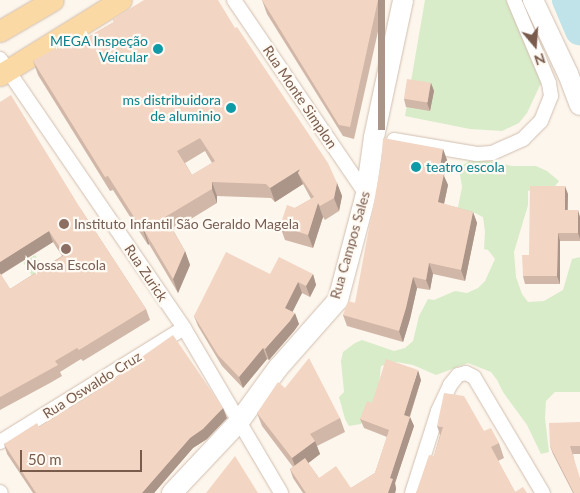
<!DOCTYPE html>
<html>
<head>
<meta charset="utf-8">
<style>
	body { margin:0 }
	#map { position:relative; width:580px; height:493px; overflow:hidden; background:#fdf6ec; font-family:Lato,sans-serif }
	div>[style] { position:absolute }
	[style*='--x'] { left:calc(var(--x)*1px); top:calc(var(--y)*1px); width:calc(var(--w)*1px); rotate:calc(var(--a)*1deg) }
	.green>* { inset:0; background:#d8ecc9; transform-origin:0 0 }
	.river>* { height:30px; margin:-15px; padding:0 15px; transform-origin:15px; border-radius:15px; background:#bfe3e8 }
	.roads { filter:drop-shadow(0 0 1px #d1beb0) drop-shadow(0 0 1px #d1beb0) }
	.street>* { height:14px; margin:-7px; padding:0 7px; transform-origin:7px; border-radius:7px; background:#fff }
	.secondary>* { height:20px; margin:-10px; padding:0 10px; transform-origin:10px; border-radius:10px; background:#fff }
	.primary>* { height:21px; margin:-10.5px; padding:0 10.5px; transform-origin:10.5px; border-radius:10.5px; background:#fbd9a5 }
	.wall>* { inset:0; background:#d1b7a8 }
	.shaded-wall>* { inset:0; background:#aa9588; transform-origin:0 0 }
	.building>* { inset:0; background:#f3d5c3; transform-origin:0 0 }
	.dots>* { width:14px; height:14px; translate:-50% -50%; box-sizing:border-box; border:2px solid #fffaf3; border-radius:50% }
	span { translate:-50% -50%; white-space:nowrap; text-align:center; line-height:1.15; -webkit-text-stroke:4.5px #fffaf3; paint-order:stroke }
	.culture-label { font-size:14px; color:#0d838f }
	.right { translate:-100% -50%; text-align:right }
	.left { translate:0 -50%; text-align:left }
	.street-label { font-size:14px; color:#7a5c4d }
	.education-label { font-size:14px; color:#785e54 }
	.north { position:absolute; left:510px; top:20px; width:50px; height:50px; -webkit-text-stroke:4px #fffaf3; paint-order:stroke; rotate:162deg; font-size:14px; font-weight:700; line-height:20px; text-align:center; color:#7a5c4d }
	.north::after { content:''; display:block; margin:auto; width:18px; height:22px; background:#7a5c4d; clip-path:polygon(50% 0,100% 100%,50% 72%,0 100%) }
	.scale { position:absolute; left:20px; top:450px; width:122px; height:22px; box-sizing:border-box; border:2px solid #7a5c4d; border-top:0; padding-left:6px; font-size:15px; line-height:18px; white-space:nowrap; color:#7a5c4d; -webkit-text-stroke:4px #fffaf3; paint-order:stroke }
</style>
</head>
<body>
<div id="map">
	<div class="green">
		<div style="clip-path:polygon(425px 0,506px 0,542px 81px,527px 113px,519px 123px,502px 131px,470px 129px,405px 116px)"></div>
		<div style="clip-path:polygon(469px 161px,490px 161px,512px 166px,536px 166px,547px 171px,559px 181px,555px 186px,528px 191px,528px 205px,514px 252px,516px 277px,522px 294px,528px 302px,544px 301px,563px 290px,572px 259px,580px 257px,580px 392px,555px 392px,546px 401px,545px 418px,549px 452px,541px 454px,527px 425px,503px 392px,497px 380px,491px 372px,468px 363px,436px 375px,413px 365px,396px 362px,381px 366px,378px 393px,361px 424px,349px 426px,345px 419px,339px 397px,344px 392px,341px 361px,343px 352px,355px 343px,362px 340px,394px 351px,405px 348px,413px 341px,419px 316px,428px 299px,434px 300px,455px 291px,467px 293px,478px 288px,485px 281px,495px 259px,488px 250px,484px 249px,485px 232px,483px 217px,473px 212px,457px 212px,462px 187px,459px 168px)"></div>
		<div style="left:35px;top:255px;width:23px;height:14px;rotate:56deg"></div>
	</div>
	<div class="river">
		<div style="--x:567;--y:0;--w:33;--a:67"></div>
	</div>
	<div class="roads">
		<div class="street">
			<div style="--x:234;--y:0;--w:235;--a:55.8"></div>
			<div style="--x:0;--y:59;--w:326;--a:55.6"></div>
			<div style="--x:184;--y:328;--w:191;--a:59.5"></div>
			<div style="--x:394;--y:140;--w:84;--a:9.6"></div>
			<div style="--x:477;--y:154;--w:15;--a:-4"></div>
			<div style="--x:492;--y:153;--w:34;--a:-24"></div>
			<div style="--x:523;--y:139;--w:25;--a:-45"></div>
			<div style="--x:541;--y:121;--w:27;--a:-68"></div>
			<div style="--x:551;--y:96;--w:13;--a:-99"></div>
			<div style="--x:549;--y:83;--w:90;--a:-112.9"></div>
			<div style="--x:0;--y:442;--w:216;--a:-31.8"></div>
			<div style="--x:0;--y:492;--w:1;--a:45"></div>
			<div style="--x:412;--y:493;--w:86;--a:-72.4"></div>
			<div style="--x:438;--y:411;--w:29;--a:-65"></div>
			<div style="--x:450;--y:385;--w:13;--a:-51"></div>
			<div style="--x:458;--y:375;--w:8;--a:-14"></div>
			<div style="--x:466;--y:373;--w:9;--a:27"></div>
			<div style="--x:474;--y:377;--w:135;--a:59.3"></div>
		</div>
		<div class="secondary">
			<div style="--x:533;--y:0;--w:82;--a:64.7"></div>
			<div style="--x:568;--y:74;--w:33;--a:69"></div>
			<div style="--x:172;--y:493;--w:96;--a:-46.7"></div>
			<div style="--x:238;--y:423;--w:68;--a:-54"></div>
			<div style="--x:278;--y:368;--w:91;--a:-48.6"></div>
			<div style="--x:338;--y:300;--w:110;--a:-75.2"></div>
			<div style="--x:366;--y:194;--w:58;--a:-82"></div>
			<div style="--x:374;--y:137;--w:140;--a:-78"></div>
		</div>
		<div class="primary">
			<div style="--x:0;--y:31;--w:61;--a:-30.3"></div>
			<div style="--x:0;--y:75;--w:142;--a:-31.8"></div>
		</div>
	</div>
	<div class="wall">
		<div style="clip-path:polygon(262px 0,385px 0,354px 139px,343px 136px,267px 14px)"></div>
		<div style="clip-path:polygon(evenodd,113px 19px,235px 28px,337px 183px,342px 196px,339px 211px,325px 220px,323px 217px,313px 248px,285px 240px,280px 226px,295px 208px,311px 199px,303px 184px,275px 202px,271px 198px,217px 196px,217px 203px,173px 230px,185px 251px,190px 265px,178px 293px,149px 244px,148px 245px,113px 190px,110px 191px,38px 75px,33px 61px,76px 44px,114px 22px,113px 19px,205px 151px,212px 163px,192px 175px,185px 163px,205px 151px)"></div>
		<div style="clip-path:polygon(431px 83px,434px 91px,430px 111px,406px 107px,404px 99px)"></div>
		<div style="clip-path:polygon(evenodd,0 102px,82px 211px,146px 309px,150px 320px,83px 361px,81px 359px,60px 372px,62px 376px,50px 383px,0 410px,0 102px,53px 242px,62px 256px,10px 289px,1px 275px,53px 242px)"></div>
		<div style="clip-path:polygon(443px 149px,447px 160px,444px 176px,448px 185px,444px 204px,473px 212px,477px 223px,465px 281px,433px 274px,430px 290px,417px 288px,410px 319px,403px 342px,347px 326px,343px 315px,355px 303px)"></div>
		<div style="clip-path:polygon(568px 194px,568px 210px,580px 217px,580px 241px,560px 241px,560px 284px,525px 284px,523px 276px,529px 255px)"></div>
		<div style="clip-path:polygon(270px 274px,313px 274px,316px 285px,310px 297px,302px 293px,292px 312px,299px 324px,294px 331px,269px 360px,267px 359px,243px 388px,222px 366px,198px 326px,194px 316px)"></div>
		<div style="clip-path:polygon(123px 370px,227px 418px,207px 439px,193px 448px,154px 493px,33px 493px,7px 454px,4px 444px,39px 427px,97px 391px,124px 371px)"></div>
		<div style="clip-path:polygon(421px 380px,410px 417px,414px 426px,395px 483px,396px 489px,395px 493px,303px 493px,293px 478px,290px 469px,293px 467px,262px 426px,257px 413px,285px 388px,340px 418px,345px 432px,317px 446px,320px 454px,308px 463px,319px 478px,351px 488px,375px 473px,387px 437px,364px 428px,360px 419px,372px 403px)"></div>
		<div style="clip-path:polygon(580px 422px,580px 454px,573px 454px,580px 493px,573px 493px,553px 454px,550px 446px)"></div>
		<div style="clip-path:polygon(437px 426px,484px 431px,499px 443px,504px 458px,498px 461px,515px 492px,416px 493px,434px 456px,440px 435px)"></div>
	</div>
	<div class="shaded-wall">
		<div style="left:378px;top:0;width:7px;height:130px"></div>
		<div style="clip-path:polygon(431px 83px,434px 91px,430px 111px,427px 103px)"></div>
		<div style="clip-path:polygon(443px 149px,447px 160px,444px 176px,448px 185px,442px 213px,438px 202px,439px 173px)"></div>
		<div style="clip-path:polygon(300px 169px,298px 173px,303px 184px,275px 202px,270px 188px)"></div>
		<div style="clip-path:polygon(212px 182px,217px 196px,217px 203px,212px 189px)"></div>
		<div style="clip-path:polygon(337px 183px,342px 196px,339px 211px,334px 198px)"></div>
		<div style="clip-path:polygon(565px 186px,568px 194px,567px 218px,565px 210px)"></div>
		<div style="clip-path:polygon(318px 203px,323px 217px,313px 248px,308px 235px)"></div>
		<div style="clip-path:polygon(578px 210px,580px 217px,580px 239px,578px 233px)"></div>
		<div style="clip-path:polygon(473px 212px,477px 223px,465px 281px,461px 270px)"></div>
		<div style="left:144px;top:230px;width:15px;height:1px;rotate:70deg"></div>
		<div style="clip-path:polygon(49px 231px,53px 242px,0 275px,0 262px)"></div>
		<div style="clip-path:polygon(558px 233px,560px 241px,560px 284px,557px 276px)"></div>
		<div style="clip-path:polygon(185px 251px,190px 265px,178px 293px,173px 279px)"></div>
		<div style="clip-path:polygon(429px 263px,433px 274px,430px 290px,426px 280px)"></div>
		<div style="clip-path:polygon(313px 274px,316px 285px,310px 297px,306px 286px)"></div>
		<div style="clip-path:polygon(413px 277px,417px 288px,410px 319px,403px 342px,399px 331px)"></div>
		<div style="clip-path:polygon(298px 282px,302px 293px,289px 319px,285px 308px)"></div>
		<div style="clip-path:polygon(295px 313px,299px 324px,294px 331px,269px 360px,265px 349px)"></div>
		<div style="clip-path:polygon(263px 348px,267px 359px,243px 388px,239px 377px)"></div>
		<div style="clip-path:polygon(418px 370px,421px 380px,407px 424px,404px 415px)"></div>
		<div style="clip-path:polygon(223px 408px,227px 418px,207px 439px,193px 448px,154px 493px,142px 493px,190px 438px)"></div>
		<div style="clip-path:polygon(410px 417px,414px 426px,395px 483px,396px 489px,395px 493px,388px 493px,390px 478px)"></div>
		<div style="clip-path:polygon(315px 441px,320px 454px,297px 472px,292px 458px)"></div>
	</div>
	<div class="building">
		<div style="clip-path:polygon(evenodd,144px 0,218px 0,235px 28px,237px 27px,328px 163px,337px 183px,334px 198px,320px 206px,318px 203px,308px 235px,280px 226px,287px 205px,295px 208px,314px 197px,298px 173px,300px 169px,270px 188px,266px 184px,212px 182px,212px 189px,165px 217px,185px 251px,173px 279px,144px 230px,143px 231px,108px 176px,105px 177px,33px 61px,72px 39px,76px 44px,114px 22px,113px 19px,144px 0,200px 138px,215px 161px,192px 175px,177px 151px,200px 138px)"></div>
		<div style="clip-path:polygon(262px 0,378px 0,350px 127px,339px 125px)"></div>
		<div style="left:407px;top:79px;width:24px;height:20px;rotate:9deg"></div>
		<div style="clip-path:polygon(11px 95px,82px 211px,146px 309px,79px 350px,77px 348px,55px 361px,58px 365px,0 397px,0 273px,10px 289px,65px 255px,49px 231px,0 262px,0 102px)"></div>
		<div style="clip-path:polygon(383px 138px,443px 149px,439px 173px,444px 174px,438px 202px,473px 212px,461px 270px,429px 263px,426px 280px,413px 277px,406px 308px,399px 331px,343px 315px,348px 301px,355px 303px,381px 164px)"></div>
		<div style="clip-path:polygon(530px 186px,565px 186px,565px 210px,578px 210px,578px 233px,558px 233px,557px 276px,523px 276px,522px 255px,529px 255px)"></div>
		<div style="clip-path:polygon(226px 252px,270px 274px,279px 257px,313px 274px,306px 286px,298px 282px,285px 308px,295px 313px,290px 321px,265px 349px,263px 348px,239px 377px,218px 355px,194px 316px)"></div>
		<div style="clip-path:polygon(173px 335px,223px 408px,203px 429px,190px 438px,142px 493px,36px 493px,4px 444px,37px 423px,39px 427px,97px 391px,124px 371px,123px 370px)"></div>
		<div style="clip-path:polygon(309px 358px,340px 418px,310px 434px,315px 441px,292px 458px,257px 413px,278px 382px,285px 388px)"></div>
		<div style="clip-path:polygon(386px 359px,418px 370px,404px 415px,410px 417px,390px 478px,393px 479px,388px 493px,306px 493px,290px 469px,305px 458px,319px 478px,336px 466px,351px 488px,375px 473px,389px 430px,360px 419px,367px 401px,372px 403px)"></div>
		<div style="clip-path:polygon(444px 393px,464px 396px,484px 431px,491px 428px,499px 443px,491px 447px,515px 492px,523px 487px,527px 493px,416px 493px,429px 455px,434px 456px,443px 427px,437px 426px)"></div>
		<div style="clip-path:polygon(580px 422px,580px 446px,570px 446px,580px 478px,580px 493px,574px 493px,550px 446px,549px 423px)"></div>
		<div style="clip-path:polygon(235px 456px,258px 493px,206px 493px)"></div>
	</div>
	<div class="dots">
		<div style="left:158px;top:49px;background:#0f9aa8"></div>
		<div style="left:231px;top:108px;background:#0f9aa8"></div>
		<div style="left:416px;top:167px;background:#0f9aa8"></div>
		<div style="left:64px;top:224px;background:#8d6e63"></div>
		<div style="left:66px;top:249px;background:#8d6e63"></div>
	</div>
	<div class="culture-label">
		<span class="right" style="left:148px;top:49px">MEGA Inspeção<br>Veicular</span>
		<span class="right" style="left:221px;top:108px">ms distribuidora<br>de aluminio</span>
		<span class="left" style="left:426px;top:167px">teatro escola</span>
	</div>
	<div class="street-label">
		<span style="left:300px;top:97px;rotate:56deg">Rua Monte Simplon</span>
		<span style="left:350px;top:245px;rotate:-74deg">Rua Campos Sales</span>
		<span style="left:146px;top:273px;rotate:56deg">Rua Zurick</span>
		<span style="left:92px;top:385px;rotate:-32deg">Rua Oswaldo Cruz</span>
	</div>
	<div class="education-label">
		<span class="left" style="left:74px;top:224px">Instituto Infantil São Geraldo Magela</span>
		<span style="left:66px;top:265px">Nossa Escola</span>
	</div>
	<div class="north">N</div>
	<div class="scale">50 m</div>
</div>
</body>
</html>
